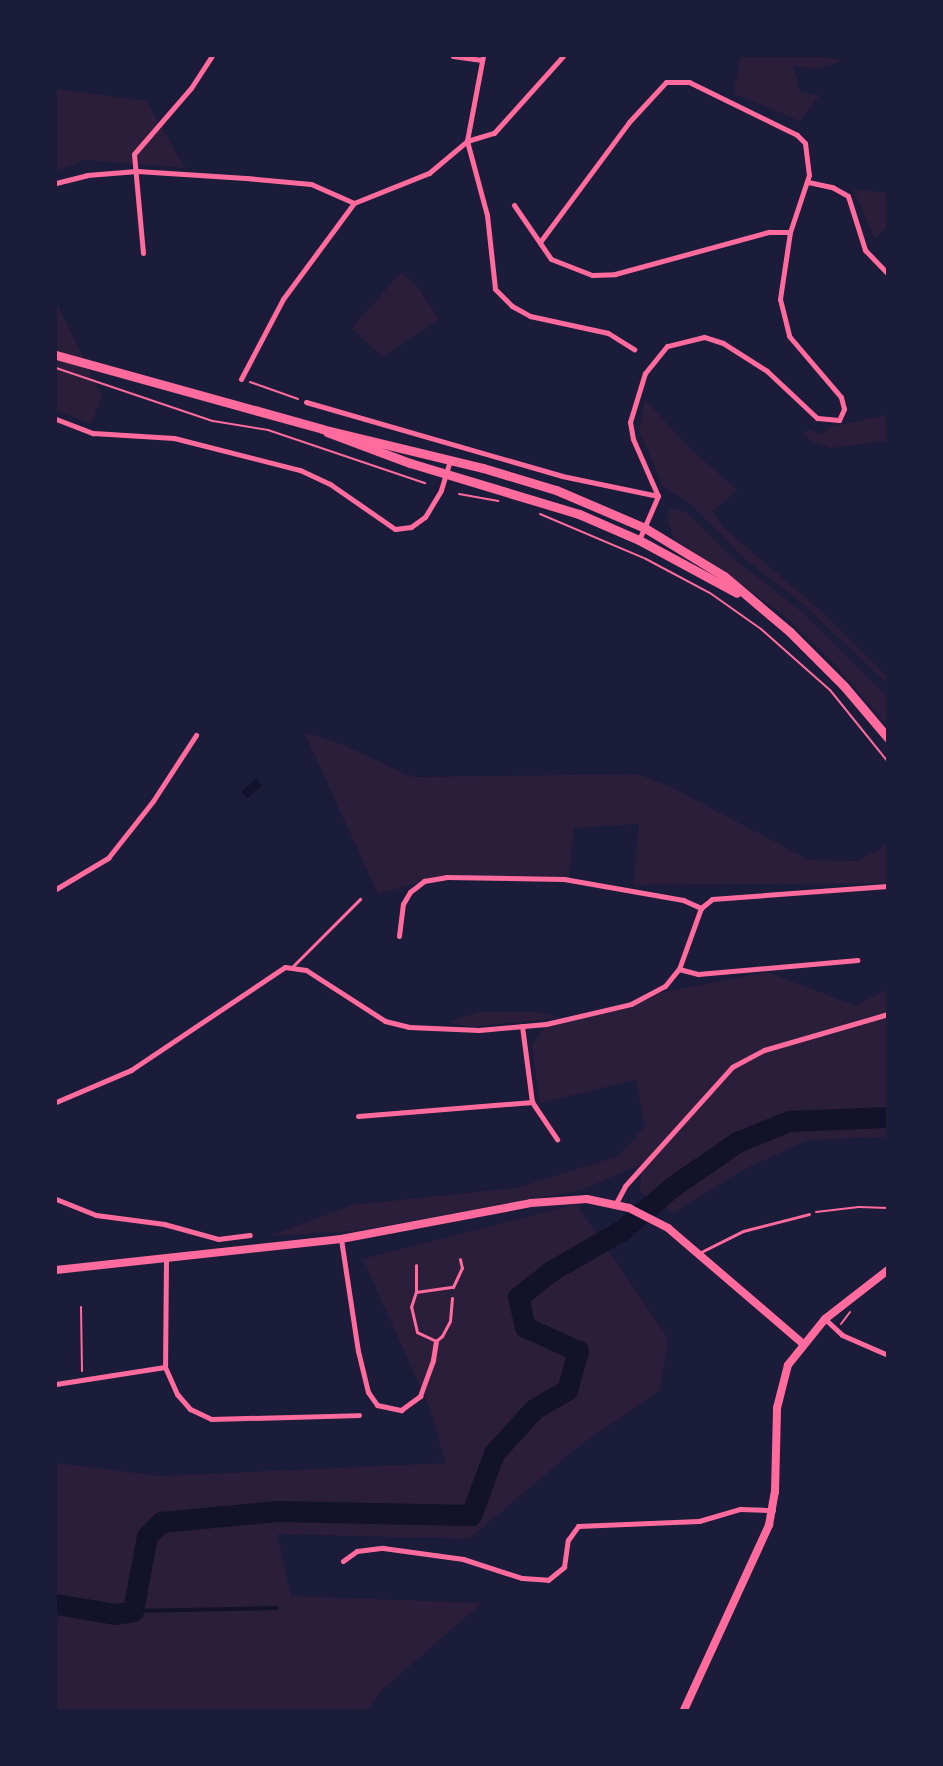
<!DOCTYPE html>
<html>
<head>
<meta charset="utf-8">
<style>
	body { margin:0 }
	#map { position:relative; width:943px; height:1766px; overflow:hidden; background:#1b1b3a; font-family:Overpass,sans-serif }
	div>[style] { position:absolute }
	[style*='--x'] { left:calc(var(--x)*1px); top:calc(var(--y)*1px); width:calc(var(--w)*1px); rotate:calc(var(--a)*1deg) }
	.green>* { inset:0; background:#2a1e3b }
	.water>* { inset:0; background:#12122b; transform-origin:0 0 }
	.stream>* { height:4px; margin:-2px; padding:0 2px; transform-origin:2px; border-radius:2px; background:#12122b }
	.river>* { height:21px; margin:-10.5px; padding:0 10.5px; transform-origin:10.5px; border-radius:10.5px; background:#12122b }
	.path>* { height:2px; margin:-1px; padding:0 1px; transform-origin:1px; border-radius:1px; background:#ff6b9d }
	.service>* { height:3px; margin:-1.5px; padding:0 1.5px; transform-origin:1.5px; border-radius:1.5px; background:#ff6b9d }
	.minor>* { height:5px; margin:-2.5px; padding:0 2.5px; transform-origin:2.5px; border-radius:2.5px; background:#ff6b9d }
	.secondary>* { height:8px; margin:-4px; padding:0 4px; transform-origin:4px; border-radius:4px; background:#ff6b9d }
	.primary>* { height:9px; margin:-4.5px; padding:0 4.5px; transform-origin:4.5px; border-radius:4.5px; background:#ff6b9d }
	span { translate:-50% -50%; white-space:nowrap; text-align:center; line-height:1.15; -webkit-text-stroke:4.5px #1b1b3a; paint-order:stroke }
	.frame { position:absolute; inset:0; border:57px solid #1b1b3a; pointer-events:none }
</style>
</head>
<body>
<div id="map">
	<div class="green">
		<div style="clip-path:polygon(741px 56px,820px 56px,842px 61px,816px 69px,793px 65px,800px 91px,819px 96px,800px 121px,733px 93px)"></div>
		<div style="clip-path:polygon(56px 89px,146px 101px,185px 168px,85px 160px,56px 171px)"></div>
		<div style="clip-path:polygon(853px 189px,887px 193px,887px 227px,875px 239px)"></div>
		<div style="clip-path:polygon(401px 272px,418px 287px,439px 319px,382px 357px,352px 328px)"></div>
		<div style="clip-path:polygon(56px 302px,102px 396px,91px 424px,56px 410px)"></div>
		<div style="clip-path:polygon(645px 400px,692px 450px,737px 490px,713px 511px,723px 527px,827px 616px,887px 676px,887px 684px,803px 604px,745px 559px,691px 504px,663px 487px,639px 430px)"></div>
		<div style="clip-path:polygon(887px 415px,886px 441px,831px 448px,811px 441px,803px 433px,810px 430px,822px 435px,830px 427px)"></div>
		<div style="clip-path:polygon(674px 508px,689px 514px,733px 558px,802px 612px,887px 697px,887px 725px,832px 661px,785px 616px,675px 539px,667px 520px,669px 510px)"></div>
		<div style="clip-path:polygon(304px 732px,346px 746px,412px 777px,638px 774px,673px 788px,809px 860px,856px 861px,881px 849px,887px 840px,887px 883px,633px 885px,639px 824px,574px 828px,569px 877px,495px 876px,424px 881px,378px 894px)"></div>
		<div style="clip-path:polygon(767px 972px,856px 1006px,887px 989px,887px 1137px,808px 1140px,741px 1171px,674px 1213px,640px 1192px,642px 1164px,579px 1191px,355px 1231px,270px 1236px,352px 1205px,516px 1188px,619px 1156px,645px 1126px,636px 1080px,540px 1103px,532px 1046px,546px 1024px,606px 1012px,654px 994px)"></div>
		<div style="clip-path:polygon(479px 1012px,537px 1012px,561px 1018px,471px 1027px,448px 1022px)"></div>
		<div style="clip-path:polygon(576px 1204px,668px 1338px,660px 1390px,575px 1449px,469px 1539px,277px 1534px,291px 1596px,482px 1603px,382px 1690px,367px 1710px,56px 1710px,56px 1463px,161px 1476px,446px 1463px,428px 1404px,363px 1259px)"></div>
	</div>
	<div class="water">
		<div style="left:256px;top:779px;width:9px;height:19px;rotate:49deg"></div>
	</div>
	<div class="stream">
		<div style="--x:133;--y:1611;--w:144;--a:-1.2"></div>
	</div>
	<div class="river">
		<div style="--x:56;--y:1604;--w:61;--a:9.5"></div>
		<div style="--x:116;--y:1614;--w:17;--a:-10"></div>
		<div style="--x:133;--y:1611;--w:76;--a:-79.4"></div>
		<div style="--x:147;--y:1536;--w:20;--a:-45"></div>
		<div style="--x:161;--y:1522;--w:117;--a:-5.4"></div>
		<div style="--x:277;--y:1511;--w:194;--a:1.2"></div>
		<div style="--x:471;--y:1515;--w:66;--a:-69.6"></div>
		<div style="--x:494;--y:1453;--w:59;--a:-47.7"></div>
		<div style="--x:534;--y:1409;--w:38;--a:-30"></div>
		<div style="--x:567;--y:1390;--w:41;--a:-74.2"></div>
		<div style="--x:578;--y:1351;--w:58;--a:-155.6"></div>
		<div style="--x:525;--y:1327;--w:31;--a:-103"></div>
		<div style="--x:518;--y:1297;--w:42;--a:-38.2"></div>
		<div style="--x:551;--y:1271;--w:82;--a:-30"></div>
		<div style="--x:622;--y:1230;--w:66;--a:-40.7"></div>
		<div style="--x:672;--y:1187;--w:79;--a:-34.7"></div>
		<div style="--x:737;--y:1142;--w:56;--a:-22"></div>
		<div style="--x:789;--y:1121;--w:99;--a:-2.3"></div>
	</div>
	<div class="path">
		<div style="--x:56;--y:368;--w:166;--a:18.7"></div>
		<div style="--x:213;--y:421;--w:56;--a:9.3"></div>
		<div style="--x:268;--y:430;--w:166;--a:18.7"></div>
		<div style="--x:250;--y:382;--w:51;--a:19.5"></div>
		<div style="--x:459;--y:494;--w:40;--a:10"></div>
		<div style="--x:540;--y:514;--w:115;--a:23"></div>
		<div style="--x:646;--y:559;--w:72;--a:28"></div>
		<div style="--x:710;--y:593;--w:62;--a:35.2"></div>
		<div style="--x:761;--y:629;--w:92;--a:41.5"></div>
		<div style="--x:830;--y:690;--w:92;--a:51.1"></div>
		<div style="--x:816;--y:1212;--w:43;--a:-6.6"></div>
		<div style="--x:859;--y:1207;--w:29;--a:2"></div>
		<div style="--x:81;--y:1307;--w:64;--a:89.1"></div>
		<div style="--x:841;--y:1324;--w:15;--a:-53"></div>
	</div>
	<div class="service">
		<div style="--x:293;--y:966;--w:95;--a:-45"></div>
		<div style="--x:699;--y:1253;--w:49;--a:-26.6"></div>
		<div style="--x:743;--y:1231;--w:68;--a:-14.4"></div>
		<div style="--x:416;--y:1292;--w:27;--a:-90"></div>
		<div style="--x:452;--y:1298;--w:23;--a:95"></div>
		<div style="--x:450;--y:1321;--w:17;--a:118"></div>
		<div style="--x:442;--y:1336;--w:8;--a:140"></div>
		<div style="--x:436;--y:1341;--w:21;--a:-155"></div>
		<div style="--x:417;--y:1332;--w:26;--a:-103"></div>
		<div style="--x:411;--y:1307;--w:16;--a:-72"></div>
		<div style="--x:416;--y:1292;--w:37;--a:-8"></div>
		<div style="--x:453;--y:1287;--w:21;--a:-65"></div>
		<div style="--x:462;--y:1268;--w:9;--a:-103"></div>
	</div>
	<div class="minor">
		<div style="--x:453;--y:56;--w:29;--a:8"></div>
		<div style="--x:483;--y:56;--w:86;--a:100.7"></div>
		<div style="--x:467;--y:141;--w:77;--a:74.9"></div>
		<div style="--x:487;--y:215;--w:74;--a:83.8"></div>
		<div style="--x:495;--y:289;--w:24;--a:45"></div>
		<div style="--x:512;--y:306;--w:21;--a:29"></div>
		<div style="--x:530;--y:316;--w:80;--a:12.3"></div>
		<div style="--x:608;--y:333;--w:31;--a:32"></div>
		<div style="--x:808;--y:182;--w:25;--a:12"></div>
		<div style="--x:832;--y:187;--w:18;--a:29"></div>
		<div style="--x:848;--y:196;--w:57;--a:72.5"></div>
		<div style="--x:865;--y:250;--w:33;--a:46"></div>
		<div style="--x:56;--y:183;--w:32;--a:-14"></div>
		<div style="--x:87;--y:175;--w:50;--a:-4.6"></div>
		<div style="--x:137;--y:171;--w:109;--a:3.7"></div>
		<div style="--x:246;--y:178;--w:65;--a:5.3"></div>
		<div style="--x:311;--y:184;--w:47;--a:23.8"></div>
		<div style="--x:514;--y:205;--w:65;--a:55.6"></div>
		<div style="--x:551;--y:259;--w:44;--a:21.3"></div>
		<div style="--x:592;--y:275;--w:23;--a:-2"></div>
		<div style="--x:615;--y:274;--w:160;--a:-15.3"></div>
		<div style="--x:769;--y:232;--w:21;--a:0"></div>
		<div style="--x:540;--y:242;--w:149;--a:-53.4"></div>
		<div style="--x:629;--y:122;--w:54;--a:-47.2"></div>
		<div style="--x:666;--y:82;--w:23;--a:0"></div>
		<div style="--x:689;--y:82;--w:120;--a:26.1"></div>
		<div style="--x:797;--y:135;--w:11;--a:45"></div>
		<div style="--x:805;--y:143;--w:32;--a:83"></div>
		<div style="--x:809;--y:175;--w:60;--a:108.4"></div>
		<div style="--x:790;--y:232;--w:68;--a:98.5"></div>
		<div style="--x:780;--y:299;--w:38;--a:76"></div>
		<div style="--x:789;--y:336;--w:80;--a:49.6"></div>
		<div style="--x:841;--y:397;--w:12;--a:76"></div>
		<div style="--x:844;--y:409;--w:12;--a:114"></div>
		<div style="--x:839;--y:420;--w:22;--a:-175"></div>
		<div style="--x:817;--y:418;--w:69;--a:-136.8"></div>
		<div style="--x:767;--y:371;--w:52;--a:-147.5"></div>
		<div style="--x:723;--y:343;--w:20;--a:-162"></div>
		<div style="--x:704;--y:337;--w:38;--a:166"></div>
		<div style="--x:667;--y:346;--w:35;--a:129"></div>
		<div style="--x:645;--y:373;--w:51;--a:107"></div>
		<div style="--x:630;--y:422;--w:17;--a:80"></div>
		<div style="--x:633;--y:439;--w:62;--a:66.3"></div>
		<div style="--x:658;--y:496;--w:48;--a:113.4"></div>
		<div style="--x:143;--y:253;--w:99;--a:-95.2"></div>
		<div style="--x:134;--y:154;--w:87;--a:-49.2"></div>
		<div style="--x:191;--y:88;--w:38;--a:-57"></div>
		<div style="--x:241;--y:379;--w:90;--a:-62.3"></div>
		<div style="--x:283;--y:299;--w:119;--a:-53.5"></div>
		<div style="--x:354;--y:203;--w:81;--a:-21.8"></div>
		<div style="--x:429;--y:173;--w:50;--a:-40.1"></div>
		<div style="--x:467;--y:141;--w:28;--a:-17"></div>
		<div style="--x:494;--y:133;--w:103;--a:-48.1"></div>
		<div style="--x:306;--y:402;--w:266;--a:16.1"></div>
		<div style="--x:562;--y:476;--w:98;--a:11.8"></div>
		<div style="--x:56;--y:419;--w:40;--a:21"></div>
		<div style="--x:93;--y:433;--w:81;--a:3.5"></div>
		<div style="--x:174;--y:438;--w:130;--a:14.3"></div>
		<div style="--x:300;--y:470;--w:33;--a:25"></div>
		<div style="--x:330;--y:484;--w:79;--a:34.7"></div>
		<div style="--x:395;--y:529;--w:16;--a:-7"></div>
		<div style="--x:411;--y:527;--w:17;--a:-36"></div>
		<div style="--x:425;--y:517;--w:31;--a:-59"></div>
		<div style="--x:441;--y:490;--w:30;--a:-73"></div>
		<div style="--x:56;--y:889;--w:61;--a:-30.8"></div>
		<div style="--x:108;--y:858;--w:73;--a:-51.7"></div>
		<div style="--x:153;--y:801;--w:79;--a:-56.9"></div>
		<div style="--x:399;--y:936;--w:32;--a:-83"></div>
		<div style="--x:403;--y:904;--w:14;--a:-60"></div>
		<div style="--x:410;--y:892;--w:18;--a:-38"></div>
		<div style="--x:424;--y:881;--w:22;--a:-10"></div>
		<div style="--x:446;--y:877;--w:118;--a:1"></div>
		<div style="--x:564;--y:879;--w:121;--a:10"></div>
		<div style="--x:683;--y:900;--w:20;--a:24"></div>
		<div style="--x:679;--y:969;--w:20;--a:15"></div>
		<div style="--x:698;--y:974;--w:160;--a:-5"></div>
		<div style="--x:522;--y:1026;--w:77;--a:82.5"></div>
		<div style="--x:532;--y:1102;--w:45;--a:56"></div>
		<div style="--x:56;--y:1102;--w:82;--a:-23.1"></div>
		<div style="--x:131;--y:1070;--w:185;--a:-33.8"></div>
		<div style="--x:285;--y:967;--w:21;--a:8"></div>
		<div style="--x:306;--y:970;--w:94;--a:32.8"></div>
		<div style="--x:385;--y:1021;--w:25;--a:14"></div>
		<div style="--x:409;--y:1027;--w:70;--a:2.5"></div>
		<div style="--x:479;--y:1030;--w:67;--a:-5.1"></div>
		<div style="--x:546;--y:1024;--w:87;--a:-13.2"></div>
		<div style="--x:631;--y:1004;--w:38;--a:-28"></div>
		<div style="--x:665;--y:986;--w:22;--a:-51"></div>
		<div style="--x:679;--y:969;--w:65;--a:-70.2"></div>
		<div style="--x:701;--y:908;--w:14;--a:-39"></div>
		<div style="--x:712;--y:899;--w:176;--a:-4.2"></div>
		<div style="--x:358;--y:1116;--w:175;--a:-4.6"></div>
		<div style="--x:56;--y:1199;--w:43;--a:21.8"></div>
		<div style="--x:96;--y:1215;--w:69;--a:7.5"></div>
		<div style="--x:164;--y:1224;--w:56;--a:15.5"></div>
		<div style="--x:218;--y:1239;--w:32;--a:-7"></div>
		<div style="--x:615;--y:1205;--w:21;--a:-62"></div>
		<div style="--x:625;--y:1186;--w:160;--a:-48"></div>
		<div style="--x:732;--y:1067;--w:36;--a:-28"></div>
		<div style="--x:764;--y:1050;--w:129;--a:-16.2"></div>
		<div style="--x:341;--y:1239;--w:113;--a:81.4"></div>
		<div style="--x:358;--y:1351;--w:42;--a:76.3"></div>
		<div style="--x:368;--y:1392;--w:16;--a:55"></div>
		<div style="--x:377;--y:1405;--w:25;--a:12"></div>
		<div style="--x:401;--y:1410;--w:24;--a:-36"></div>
		<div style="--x:420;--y:1396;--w:38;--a:-70"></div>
		<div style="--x:433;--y:1360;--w:19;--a:-81"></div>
		<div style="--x:166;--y:1259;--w:108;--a:90.5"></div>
		<div style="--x:165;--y:1367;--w:30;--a:66"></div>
		<div style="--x:177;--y:1394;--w:20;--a:49"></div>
		<div style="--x:190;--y:1409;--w:23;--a:25"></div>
		<div style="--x:211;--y:1419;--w:148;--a:-1.5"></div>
		<div style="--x:825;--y:1319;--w:23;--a:43"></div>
		<div style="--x:842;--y:1335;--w:50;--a:23.5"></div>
		<div style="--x:56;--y:1384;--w:110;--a:-8.9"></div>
		<div style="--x:343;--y:1561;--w:17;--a:-36"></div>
		<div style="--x:357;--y:1551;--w:26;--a:-7"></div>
		<div style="--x:383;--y:1548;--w:81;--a:7.8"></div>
		<div style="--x:463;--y:1559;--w:62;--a:17.9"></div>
		<div style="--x:522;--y:1578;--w:26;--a:4"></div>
		<div style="--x:548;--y:1580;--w:21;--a:-39"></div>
		<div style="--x:564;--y:1567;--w:27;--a:-82"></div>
		<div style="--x:568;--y:1540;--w:17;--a:-54"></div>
		<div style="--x:578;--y:1526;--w:121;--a:-2.4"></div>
		<div style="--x:699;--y:1521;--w:43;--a:-16.3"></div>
		<div style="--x:740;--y:1509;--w:33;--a:2"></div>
	</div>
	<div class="secondary">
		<div style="--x:56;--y:1270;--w:287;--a:-6.2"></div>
		<div style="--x:341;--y:1239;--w:193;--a:-10.7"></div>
		<div style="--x:531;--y:1203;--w:56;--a:-4.1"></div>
		<div style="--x:587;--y:1199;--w:43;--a:12.1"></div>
		<div style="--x:629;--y:1208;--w:44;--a:27.1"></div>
		<div style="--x:668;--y:1228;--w:177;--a:40.6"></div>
		<div style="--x:684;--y:1710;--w:204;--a:-65.3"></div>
		<div style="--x:769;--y:1525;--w:34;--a:-80"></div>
		<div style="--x:775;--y:1492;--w:84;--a:-88.6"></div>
		<div style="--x:777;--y:1408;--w:44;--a:-75.7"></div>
		<div style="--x:788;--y:1365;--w:59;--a:-51.2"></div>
		<div style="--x:825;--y:1319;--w:80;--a:-37.9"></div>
	</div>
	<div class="primary">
		<div style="--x:56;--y:355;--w:276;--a:15.5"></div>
		<div style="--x:322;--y:429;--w:166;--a:13.6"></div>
		<div style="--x:483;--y:468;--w:76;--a:16.8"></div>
		<div style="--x:556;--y:490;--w:97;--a:23.1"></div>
		<div style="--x:645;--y:528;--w:92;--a:31.3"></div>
		<div style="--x:724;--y:576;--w:87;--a:40.3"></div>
		<div style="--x:790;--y:632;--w:76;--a:45"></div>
		<div style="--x:844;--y:686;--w:68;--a:49.8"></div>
		<div style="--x:327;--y:432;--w:89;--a:20.5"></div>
		<div style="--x:410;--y:463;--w:177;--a:16.8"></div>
		<div style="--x:579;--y:514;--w:65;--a:23.4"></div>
		<div style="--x:639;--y:540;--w:111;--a:28.4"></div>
	</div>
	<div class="frame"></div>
</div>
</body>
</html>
